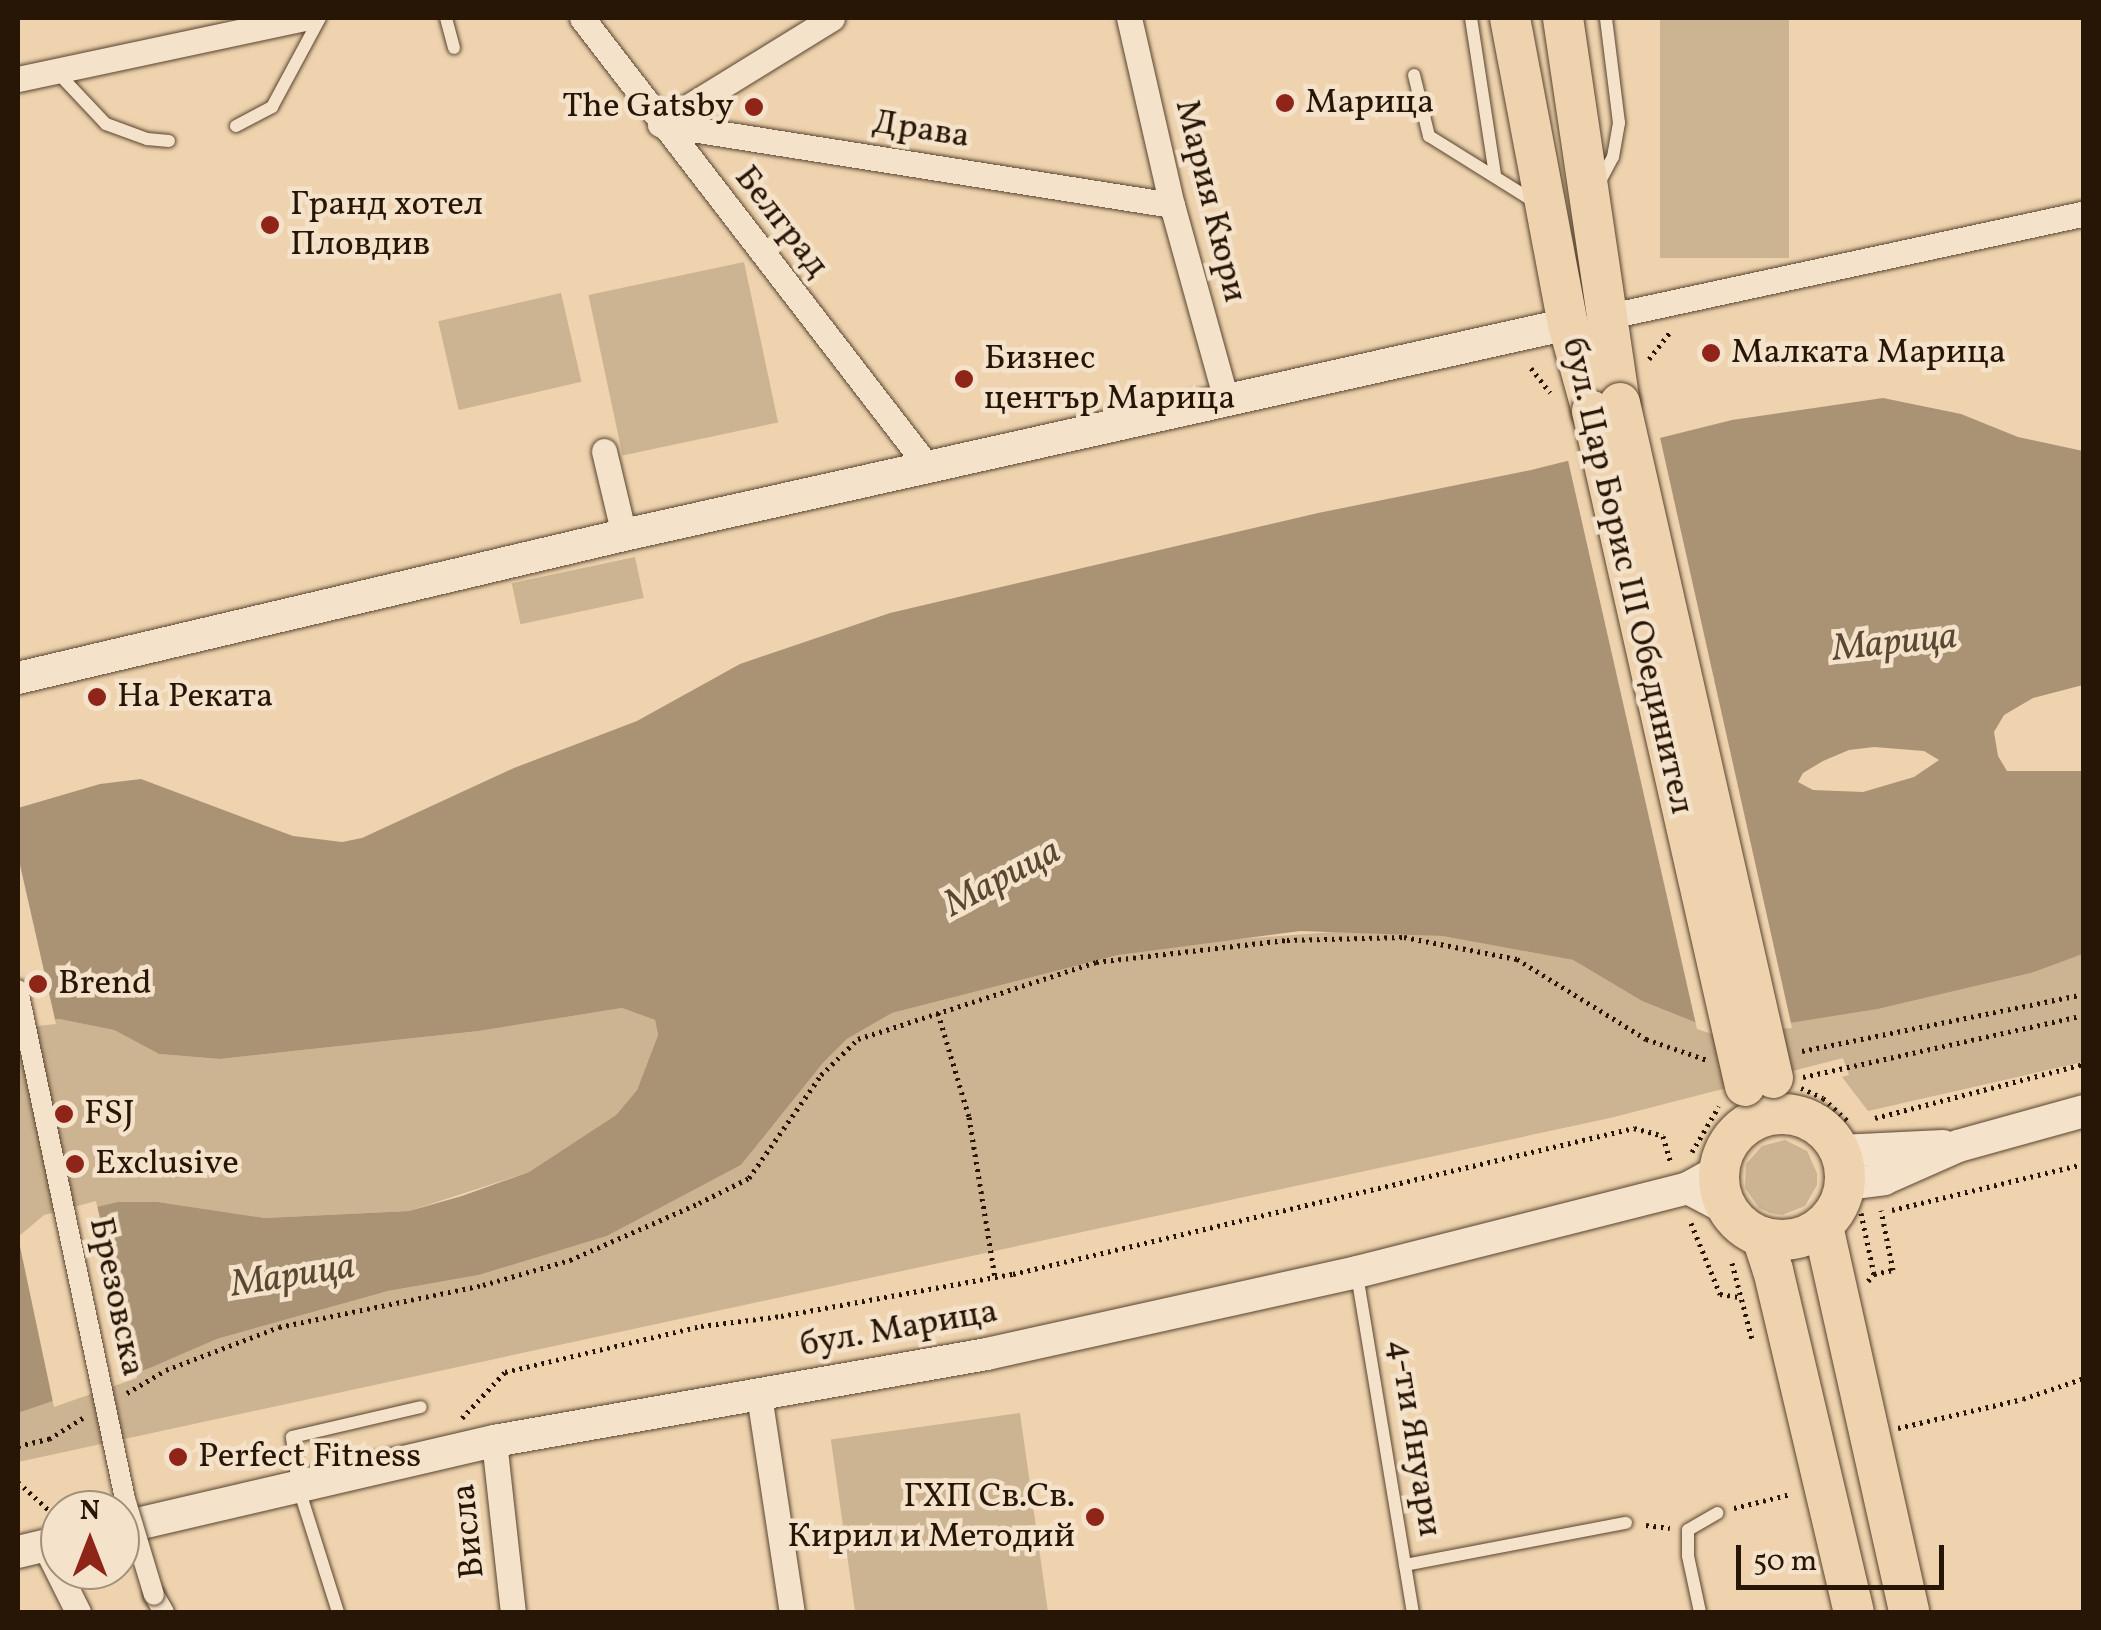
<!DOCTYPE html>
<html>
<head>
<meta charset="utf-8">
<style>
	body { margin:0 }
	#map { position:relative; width:2101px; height:1630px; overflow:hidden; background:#eed3ae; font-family:Vollkorn,serif }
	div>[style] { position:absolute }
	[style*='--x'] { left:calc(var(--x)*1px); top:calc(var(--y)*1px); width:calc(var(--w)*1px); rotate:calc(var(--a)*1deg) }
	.green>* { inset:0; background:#ccb391; transform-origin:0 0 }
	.water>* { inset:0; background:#aa9275 }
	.pier>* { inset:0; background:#eed3ae }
	.path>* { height:5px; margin-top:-2.5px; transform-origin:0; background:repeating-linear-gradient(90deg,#271505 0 2.5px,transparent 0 7.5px) }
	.roads { filter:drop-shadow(0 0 2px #59442f) drop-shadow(0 0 2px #59442f) }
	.service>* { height:12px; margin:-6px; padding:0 6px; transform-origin:6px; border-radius:6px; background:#f4e2ca }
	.pedestrian>* { height:20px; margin:-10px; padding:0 10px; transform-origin:10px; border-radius:10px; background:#f4e2ca }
	.minor>* { height:25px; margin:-12.5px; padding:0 12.5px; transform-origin:12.5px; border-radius:12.5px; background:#f4e2ca }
	.tertiary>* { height:32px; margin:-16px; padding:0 16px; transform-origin:16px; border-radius:16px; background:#f4e2ca }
	.primary>* { height:40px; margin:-20px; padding:0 20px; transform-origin:20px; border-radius:20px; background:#eed3ae }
	.primary>.ring { margin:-20px; padding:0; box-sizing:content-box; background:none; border:40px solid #eed3ae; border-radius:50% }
	.bridges { filter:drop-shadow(0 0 2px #59442f) drop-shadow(0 0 2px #59442f) }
	.pedestrian-bridge>* { height:20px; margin:-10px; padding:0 10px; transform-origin:10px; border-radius:10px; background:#f4e2ca }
	.primary-bridge>* { height:40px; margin:-20px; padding:0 20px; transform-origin:20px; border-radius:20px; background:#eed3ae }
	.dots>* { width:28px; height:28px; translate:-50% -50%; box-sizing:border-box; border:5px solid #f4e2ca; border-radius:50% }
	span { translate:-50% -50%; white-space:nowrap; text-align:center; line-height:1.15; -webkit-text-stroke:9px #f4e2ca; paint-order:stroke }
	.poi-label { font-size:35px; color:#271505 }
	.left { translate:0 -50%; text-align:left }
	.right { translate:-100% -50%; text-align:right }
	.street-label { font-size:35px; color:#271505 }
	.water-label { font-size:38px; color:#5b4732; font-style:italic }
	.frame { position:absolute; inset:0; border:20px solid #271505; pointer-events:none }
	.north { position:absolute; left:40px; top:1490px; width:100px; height:100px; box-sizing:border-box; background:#f4e2ca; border:2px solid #a2907b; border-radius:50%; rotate:0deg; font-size:28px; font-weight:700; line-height:40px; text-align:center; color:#271505 }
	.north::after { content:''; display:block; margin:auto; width:35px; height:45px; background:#8f2418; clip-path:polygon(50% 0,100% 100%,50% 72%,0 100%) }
	.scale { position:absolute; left:1736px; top:1545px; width:208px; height:45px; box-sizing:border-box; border:5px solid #271505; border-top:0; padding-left:12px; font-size:30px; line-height:35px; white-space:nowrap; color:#271505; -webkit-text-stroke:8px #f4e2ca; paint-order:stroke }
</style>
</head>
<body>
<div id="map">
	<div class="green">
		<div style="left:1660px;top:18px;width:129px;height:240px"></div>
		<div style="left:744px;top:262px;width:164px;height:159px;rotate:78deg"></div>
		<div style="left:561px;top:293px;width:91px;height:126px;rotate:77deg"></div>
		<div style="left:635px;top:557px;width:42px;height:126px;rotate:78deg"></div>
		<div style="clip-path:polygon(1360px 930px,1442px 936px,1573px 960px,1642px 1001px,1712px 1029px,1778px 1025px,1878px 1009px,2031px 973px,2083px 954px,2083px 1062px,1868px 1111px,1842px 1077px,1849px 1075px,1843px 1058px,1610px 1118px,18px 1462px,18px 1413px,150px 1368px,217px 1339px,388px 1291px,479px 1275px,607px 1236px,741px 1165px,823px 1063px,847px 1039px,892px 1013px,1118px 955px,1198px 942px)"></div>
		<div style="clip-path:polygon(622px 1008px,655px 1020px,658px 1035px,637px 1090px,616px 1115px,529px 1172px,409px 1211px,265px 1218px,158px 1202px,46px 1219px,18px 1244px,18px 1023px,59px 1019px,114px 1030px,159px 1054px,220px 1059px,479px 1031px)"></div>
		<div style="clip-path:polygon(1785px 1140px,1807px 1151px,1817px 1173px,1817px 1185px,1805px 1206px,1782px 1215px,1770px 1213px,1759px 1208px,1745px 1188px,1746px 1164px,1762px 1146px)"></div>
		<div style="left:1020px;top:1413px;width:201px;height:191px;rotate:82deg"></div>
	</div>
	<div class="water">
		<div style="clip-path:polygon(evenodd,1883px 398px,1961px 414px,2018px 437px,2083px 451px,2083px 685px,2033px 698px,2004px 715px,1994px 732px,1998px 756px,2007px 771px,2083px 771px,2083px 954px,2031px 973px,1878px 1009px,1778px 1025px,1712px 1029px,1642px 1001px,1573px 960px,1442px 936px,1300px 931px,1118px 955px,892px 1013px,847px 1039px,823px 1063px,741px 1165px,607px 1236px,479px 1275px,388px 1291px,217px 1339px,150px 1368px,18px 1413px,18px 1244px,46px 1219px,118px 1202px,158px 1202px,265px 1218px,409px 1211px,462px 1196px,529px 1172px,616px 1115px,637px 1090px,658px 1035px,655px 1020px,622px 1008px,479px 1031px,220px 1059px,159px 1054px,114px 1030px,59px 1019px,18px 1023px,18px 808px,100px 784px,141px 779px,293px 836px,342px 842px,362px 838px,514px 768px,637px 721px,740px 664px,890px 613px,1318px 513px,1531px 470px,1732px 420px,1883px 398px,1874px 747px,1924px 751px,1939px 760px,1914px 777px,1863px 792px,1813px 790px,1798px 782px,1803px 773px,1823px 761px,1849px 750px,1874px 747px)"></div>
	</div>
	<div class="pier">
		<div style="clip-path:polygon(1659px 433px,1792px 1028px,1712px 1034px,1697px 1029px,1567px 456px)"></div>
		<div style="clip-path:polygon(18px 856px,56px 1024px,18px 1028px)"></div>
		<div style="clip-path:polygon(96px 1201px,137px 1378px,54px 1407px,18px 1237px,44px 1215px)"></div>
	</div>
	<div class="path">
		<div style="--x:1649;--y:359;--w:34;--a:-52"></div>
		<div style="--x:1531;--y:368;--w:31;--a:52"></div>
		<div style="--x:938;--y:1013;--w:109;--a:73.4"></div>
		<div style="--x:969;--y:1117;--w:162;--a:80.8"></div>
		<div style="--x:1802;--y:1051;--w:288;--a:-11.4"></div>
		<div style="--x:1803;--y:1077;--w:288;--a:-12.4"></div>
		<div style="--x:1801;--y:1088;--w:24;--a:24"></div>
		<div style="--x:1823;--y:1098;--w:35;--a:43"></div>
		<div style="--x:1875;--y:1118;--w:216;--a:-14.5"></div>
		<div style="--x:1692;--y:1152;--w:53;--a:-59.6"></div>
		<div style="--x:1892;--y:1210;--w:197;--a:-13.5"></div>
		<div style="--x:1861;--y:1213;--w:62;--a:78"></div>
		<div style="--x:1691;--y:1223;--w:77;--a:67.8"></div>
		<div style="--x:1720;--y:1294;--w:20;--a:9"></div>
		<div style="--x:1732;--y:1263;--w:79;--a:75.3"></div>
		<div style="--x:1868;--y:1281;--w:9;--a:-49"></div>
		<div style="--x:1874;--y:1274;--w:19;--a:-12"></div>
		<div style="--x:1893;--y:1270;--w:61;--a:-101.3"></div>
		<div style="--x:127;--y:1393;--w:45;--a:-30.5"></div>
		<div style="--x:166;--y:1370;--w:121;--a:-20.8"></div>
		<div style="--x:279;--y:1327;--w:208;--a:-11.6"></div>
		<div style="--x:483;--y:1285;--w:91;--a:-16"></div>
		<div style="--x:570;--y:1260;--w:141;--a:-23.8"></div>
		<div style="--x:699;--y:1203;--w:56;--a:-26.6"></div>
		<div style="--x:749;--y:1178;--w:126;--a:-55"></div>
		<div style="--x:821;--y:1075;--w:52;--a:-44.2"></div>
		<div style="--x:858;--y:1039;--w:250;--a:-17.9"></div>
		<div style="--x:1096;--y:962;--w:192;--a:-6.6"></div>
		<div style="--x:1287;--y:940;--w:117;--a:-1.5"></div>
		<div style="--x:1404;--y:937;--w:115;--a:11"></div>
		<div style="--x:1517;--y:959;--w:152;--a:31.8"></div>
		<div style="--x:1646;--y:1039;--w:65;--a:19"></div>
		<div style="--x:462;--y:1418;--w:63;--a:-46.9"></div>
		<div style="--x:505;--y:1372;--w:201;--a:-13.2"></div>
		<div style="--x:701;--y:1326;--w:81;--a:-7.1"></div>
		<div style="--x:781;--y:1316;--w:236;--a:-10.3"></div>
		<div style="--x:1013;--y:1274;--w:638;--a:-13.23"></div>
		<div style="--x:1634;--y:1128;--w:30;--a:15"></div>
		<div style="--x:1663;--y:1136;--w:26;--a:74"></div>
		<div style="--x:1898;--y:1428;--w:128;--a:-13.1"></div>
		<div style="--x:2023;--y:1399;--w:65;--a:-19"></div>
		<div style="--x:18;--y:1446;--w:32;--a:-13"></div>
		<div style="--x:49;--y:1439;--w:40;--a:-32"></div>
		<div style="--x:18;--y:1482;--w:46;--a:42.4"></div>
		<div style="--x:1734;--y:1508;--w:59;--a:-13.8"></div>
		<div style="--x:1646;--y:1525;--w:24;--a:7"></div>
	</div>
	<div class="roads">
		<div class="service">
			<div style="--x:446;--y:18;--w:31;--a:75"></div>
			<div style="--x:1471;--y:18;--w:158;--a:81.3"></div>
			<div style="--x:56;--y:71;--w:73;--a:46.7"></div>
			<div style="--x:106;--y:124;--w:44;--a:20.1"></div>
			<div style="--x:147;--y:139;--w:22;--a:5"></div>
			<div style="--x:1414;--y:75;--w:63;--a:76.2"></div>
			<div style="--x:1429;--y:136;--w:125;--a:31.9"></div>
			<div style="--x:236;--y:126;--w:41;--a:-27.8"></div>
			<div style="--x:272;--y:107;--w:101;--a:-61.7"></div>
			<div style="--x:1598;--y:185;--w:32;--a:-62"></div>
			<div style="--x:1613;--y:157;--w:35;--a:-80"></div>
			<div style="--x:1619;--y:123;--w:106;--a:-97.1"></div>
			<div style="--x:1357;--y:1275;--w:342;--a:80.6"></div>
			<div style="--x:1405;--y:1565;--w:225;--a:-10.8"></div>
			<div style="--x:338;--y:1612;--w:132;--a:-107.6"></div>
			<div style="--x:298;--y:1486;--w:49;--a:-97"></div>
			<div style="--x:292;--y:1437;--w:132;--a:-13.1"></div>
			<div style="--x:1700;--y:1612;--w:57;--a:-102.1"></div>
			<div style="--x:1688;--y:1556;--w:26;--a:-90"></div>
			<div style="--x:1688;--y:1530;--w:34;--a:-30"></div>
		</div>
		<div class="pedestrian">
			<div style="--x:154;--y:1595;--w:20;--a:60"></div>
		</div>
		<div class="minor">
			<div style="--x:582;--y:18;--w:567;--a:52.38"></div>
			<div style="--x:1129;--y:18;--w:192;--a:77.1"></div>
			<div style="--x:1172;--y:205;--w:202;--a:74.5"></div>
			<div style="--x:18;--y:79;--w:293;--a:-12"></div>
			<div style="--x:660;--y:124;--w:518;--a:8.99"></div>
			<div style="--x:660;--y:124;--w:202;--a:-31.6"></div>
			<div style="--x:1605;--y:317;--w:490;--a:-12.2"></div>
			<div style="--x:604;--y:451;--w:86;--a:76.6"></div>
			<div style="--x:759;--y:1395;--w:219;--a:81.4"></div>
			<div style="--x:494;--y:1441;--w:172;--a:83.7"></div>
			<div style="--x:45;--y:1546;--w:74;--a:63.4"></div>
		</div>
		<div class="tertiary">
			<div style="--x:18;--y:678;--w:623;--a:-13.28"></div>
			<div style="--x:624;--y:535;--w:967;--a:-12.6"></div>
			<div style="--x:1840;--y:1151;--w:103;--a:-2.8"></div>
			<div style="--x:1846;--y:1184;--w:38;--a:-7"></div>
			<div style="--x:1884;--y:1179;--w:81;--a:-24"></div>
			<div style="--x:1958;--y:1146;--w:131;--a:-15.5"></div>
			<div style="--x:1688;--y:1188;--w:43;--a:27.8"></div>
			<div style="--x:120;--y:1528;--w:384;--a:-13.1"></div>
			<div style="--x:494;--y:1441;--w:501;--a:-10.01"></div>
			<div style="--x:987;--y:1354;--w:379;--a:-12.5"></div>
			<div style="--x:1357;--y:1272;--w:341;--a:-14.2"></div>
			<div style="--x:1688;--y:1188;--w:35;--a:-29"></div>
			<div style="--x:18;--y:1552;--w:43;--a:-13.4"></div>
		</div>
		<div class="primary">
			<div style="--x:1510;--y:18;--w:311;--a:79.3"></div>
			<div style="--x:1568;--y:324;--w:90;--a:74.6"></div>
			<div style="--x:1563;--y:18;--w:389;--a:81.6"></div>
			<div class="ring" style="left:1719px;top:1114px;width:86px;height:86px"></div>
			<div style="--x:1823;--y:1226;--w:395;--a:77.4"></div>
			<div style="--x:1762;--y:1237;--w:35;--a:72"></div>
			<div style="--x:1773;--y:1270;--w:351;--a:76.7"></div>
		</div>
	</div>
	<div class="bridges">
		<div class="pedestrian-bridge">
			<div style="--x:18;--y:990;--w:520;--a:78.13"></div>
			<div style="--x:125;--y:1499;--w:100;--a:73.2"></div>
		</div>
		<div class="primary-bridge">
			<div style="--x:1620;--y:403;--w:692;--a:77.23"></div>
			<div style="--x:1592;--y:411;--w:692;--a:77.23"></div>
		</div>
	</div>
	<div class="dots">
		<div style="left:1285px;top:103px;background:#8f2418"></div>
		<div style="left:754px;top:107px;background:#8f2418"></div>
		<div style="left:270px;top:225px;background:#8f2418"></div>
		<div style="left:1711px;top:353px;background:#8f2418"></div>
		<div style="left:964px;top:379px;background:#8f2418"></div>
		<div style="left:97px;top:697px;background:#8f2418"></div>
		<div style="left:38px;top:984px;background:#8f2418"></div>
		<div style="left:64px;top:1114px;background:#8f2418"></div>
		<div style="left:75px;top:1164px;background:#8f2418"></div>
		<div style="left:178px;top:1457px;background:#8f2418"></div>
		<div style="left:1095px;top:1517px;background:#8f2418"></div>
	</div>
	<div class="poi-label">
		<span class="left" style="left:1305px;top:103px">Марица</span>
		<span class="right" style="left:734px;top:107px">The Gatsby</span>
		<span class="left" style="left:290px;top:225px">Гранд хотел<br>Пловдив</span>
		<span class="left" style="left:1731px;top:353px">Малката Марица</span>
		<span class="left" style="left:984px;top:379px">Бизнес<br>център Марица</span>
		<span class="left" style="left:117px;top:697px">На Реката</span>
		<span class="left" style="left:58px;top:984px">Brend</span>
		<span class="left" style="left:84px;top:1114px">FSJ</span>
		<span class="left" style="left:95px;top:1164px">Exclusive</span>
		<span class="left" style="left:198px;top:1457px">Perfect Fitness</span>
		<span class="right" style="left:1075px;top:1517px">ГХП Св.Св.<br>Кирил и Методий</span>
	</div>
	<div class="street-label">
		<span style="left:921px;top:130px;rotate:9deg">Драва</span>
		<span style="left:1210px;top:201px;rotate:76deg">Мария Кюри</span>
		<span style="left:781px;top:222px;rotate:52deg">Белград</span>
		<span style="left:1627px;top:576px;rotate:77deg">бул. Цар Борис III Обединител</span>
		<span style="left:116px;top:1297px;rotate:78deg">Брезовска</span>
		<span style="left:899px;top:1329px;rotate:-10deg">бул. Марица</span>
		<span style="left:1414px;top:1438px;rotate:81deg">4-ти Януари</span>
		<span style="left:469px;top:1531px;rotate:-96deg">Висла</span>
	</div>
	<div class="water-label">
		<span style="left:1895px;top:644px;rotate:-6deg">Марица</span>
		<span style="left:1003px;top:879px;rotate:-28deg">Марица</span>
		<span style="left:293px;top:1277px;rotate:-9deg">Марица</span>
	</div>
	<div class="frame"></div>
	<div class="north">N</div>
	<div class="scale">50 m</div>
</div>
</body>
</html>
